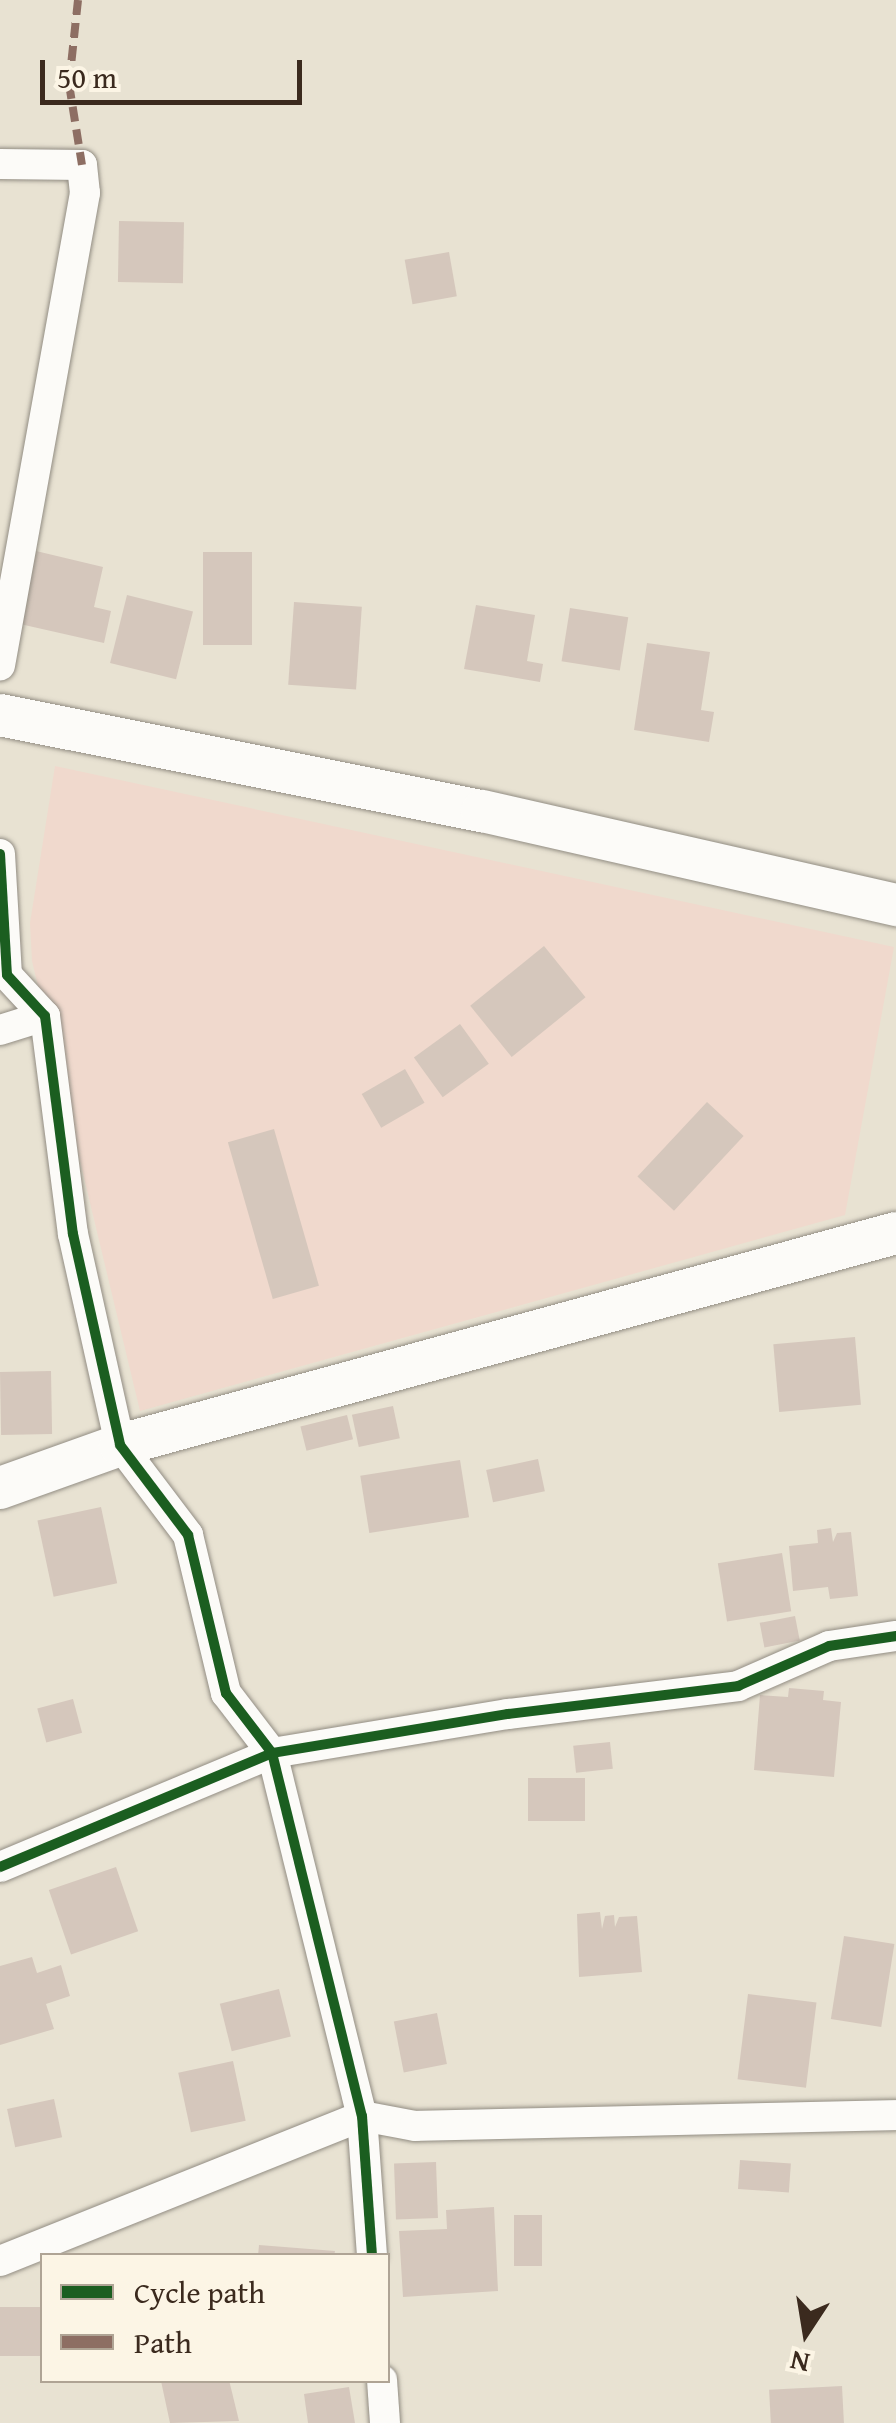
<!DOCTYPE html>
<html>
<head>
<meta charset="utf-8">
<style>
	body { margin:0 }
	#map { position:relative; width:896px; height:2423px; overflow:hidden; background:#e8e2d2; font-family:"Gentium Book Plus",serif }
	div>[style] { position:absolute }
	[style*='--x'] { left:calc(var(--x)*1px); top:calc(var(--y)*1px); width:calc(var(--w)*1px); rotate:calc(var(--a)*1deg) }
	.built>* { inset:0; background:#f0d9cd }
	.building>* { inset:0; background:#d5c7bc; transform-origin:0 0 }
	.roads { filter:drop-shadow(0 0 2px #928d83) drop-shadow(0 0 2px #928d83) }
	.minor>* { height:30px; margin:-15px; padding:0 15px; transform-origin:15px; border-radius:15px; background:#fcfbf8 }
	.secondary>* { height:42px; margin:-21px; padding:0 21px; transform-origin:21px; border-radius:21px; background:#fcfbf8 }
	.quiet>* { height:8px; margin-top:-4px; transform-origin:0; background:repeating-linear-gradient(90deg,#8d6e63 0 15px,transparent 0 23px) }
	.cycleway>* { height:10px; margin:-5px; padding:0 5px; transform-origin:5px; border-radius:5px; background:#1b5e20 }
	span { translate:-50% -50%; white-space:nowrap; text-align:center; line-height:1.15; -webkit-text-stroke:8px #fcf5e5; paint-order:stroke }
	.legend { position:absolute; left:40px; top:2253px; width:350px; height:130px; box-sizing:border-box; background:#fcf5e5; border:2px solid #afa495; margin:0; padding:12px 18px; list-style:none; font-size:30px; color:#3b2a1e }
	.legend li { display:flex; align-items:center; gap:20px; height:50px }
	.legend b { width:50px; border:2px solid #afa495 }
	.north { position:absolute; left:756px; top:2283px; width:100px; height:100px; -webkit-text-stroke:8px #fcf5e5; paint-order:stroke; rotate:192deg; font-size:28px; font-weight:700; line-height:40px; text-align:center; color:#3b2a1e }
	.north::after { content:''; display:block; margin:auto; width:35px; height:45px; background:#3b2a1e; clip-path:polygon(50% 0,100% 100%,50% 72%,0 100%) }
	.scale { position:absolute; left:40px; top:60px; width:262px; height:45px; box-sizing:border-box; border:5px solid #3b2a1e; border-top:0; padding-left:12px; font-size:30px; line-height:35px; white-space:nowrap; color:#3b2a1e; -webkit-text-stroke:8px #fcf5e5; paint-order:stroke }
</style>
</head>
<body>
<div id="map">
	<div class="built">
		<div style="clip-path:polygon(55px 766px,894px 947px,845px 1215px,140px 1411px,32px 961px,30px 923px)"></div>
	</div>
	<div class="building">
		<div style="left:119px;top:221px;width:65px;height:61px;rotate:1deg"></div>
		<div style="left:449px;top:252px;width:45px;height:45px;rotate:80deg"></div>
		<div style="clip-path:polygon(36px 551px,103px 567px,94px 607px,111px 611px,104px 643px,20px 624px)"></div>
		<div style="left:203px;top:552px;width:49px;height:93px"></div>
		<div style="left:127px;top:595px;width:68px;height:70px;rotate:14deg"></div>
		<div style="left:294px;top:602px;width:68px;height:83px;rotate:4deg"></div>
		<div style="clip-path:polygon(476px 605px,535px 615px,527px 661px,543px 664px,540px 682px,464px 669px)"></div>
		<div style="left:570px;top:608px;width:59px;height:54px;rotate:9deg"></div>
		<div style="clip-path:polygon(647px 643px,710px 652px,701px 710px,714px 712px,709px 742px,634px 730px)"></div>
		<div style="left:544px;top:946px;width:66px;height:95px;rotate:51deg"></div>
		<div style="left:460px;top:1024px;width:49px;height:57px;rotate:54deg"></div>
		<div style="left:405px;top:1069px;width:39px;height:50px;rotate:60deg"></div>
		<div style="left:707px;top:1102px;width:50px;height:102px;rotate:43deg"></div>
		<div style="left:274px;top:1129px;width:163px;height:48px;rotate:74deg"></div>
		<div style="left:855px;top:1337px;width:68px;height:82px;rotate:85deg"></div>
		<div style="left:51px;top:1371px;width:63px;height:51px;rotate:89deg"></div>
		<div style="left:393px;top:1406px;width:33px;height:42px;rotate:78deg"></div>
		<div style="left:347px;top:1415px;width:25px;height:48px;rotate:76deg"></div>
		<div style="left:538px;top:1459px;width:33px;height:53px;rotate:78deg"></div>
		<div style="left:460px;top:1460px;width:58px;height:101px;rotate:81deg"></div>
		<div style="left:101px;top:1507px;width:78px;height:65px;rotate:78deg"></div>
		<div style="clip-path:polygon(831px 1528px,833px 1542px,837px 1533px,851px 1532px,858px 1596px,830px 1599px,828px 1587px,793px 1591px,789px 1546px,818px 1543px,817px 1530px)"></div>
		<div style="left:782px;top:1553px;width:59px;height:65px;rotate:81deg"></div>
		<div style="left:795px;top:1616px;width:25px;height:36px;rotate:79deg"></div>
		<div style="clip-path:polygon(789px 1688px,824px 1691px,823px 1700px,841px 1702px,834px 1777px,754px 1770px,760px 1695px,788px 1697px)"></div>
		<div style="left:73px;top:1699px;width:35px;height:37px;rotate:75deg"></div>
		<div style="left:610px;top:1742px;width:27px;height:37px;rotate:84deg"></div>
		<div style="left:528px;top:1778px;width:57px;height:43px"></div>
		<div style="left:116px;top:1867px;width:68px;height:71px;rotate:71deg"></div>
		<div style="clip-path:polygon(600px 1912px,602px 1929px,605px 1916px,614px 1915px,615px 1927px,619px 1917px,637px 1916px,642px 1972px,579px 1977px,577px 1914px)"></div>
		<div style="left:844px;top:1936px;width:51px;height:84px;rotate:9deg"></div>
		<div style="clip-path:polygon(32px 1957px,37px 1973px,61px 1965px,70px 1996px,46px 2004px,54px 2029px,0 2045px,0 1966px)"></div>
		<div style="left:279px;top:1989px;width:49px;height:61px;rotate:76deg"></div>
		<div style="left:748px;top:1994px;width:69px;height:86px;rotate:7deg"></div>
		<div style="left:437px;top:2013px;width:52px;height:44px;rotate:79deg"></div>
		<div style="left:233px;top:2061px;width:61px;height:56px;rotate:78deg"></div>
		<div style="left:54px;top:2099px;width:39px;height:48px;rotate:78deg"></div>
		<div style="left:740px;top:2160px;width:51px;height:29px;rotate:4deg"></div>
		<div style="left:436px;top:2162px;width:56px;height:42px;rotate:88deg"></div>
		<div style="clip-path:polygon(494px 2207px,498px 2291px,403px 2297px,399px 2231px,447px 2229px,446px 2210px)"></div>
		<div style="left:514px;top:2215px;width:28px;height:51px"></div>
		<div style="clip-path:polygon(259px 2245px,335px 2251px,334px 2256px,258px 2256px)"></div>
		<div style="left:42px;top:2307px;width:49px;height:42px;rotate:90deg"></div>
		<div style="clip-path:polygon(229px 2380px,239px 2421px,170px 2423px,161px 2381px)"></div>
		<div style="left:842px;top:2386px;width:37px;height:73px;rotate:87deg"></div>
		<div style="clip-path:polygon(349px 2387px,355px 2423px,308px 2423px,304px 2394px)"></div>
	</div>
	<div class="roads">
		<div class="minor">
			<div style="--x:0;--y:164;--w:82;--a:0.7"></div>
			<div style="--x:82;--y:165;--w:28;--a:84"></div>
			<div style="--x:85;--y:193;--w:480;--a:100.2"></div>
			<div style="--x:0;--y:854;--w:121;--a:86.7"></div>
			<div style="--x:7;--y:975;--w:56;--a:47.2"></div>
			<div style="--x:45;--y:1016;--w:220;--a:82.7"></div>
			<div style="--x:73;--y:1234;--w:216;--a:77.4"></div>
			<div style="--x:120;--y:1445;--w:113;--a:52.9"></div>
			<div style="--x:188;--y:1535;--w:163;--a:76.5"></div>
			<div style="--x:226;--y:1693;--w:76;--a:52.5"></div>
			<div style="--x:272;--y:1753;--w:374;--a:76.1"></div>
			<div style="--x:362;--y:2116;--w:140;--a:85.9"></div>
			<div style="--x:0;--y:1030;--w:47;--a:-17.3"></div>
			<div style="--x:0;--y:1867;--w:295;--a:-22.7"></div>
			<div style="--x:272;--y:1753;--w:239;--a:-9.4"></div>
			<div style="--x:508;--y:1714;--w:232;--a:-6.9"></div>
			<div style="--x:738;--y:1686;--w:99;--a:-23.7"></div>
			<div style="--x:829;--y:1646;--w:68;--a:-8.5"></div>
			<div style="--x:0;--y:2261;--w:390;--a:-21.8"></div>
			<div style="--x:362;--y:2116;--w:54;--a:10.7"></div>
			<div style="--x:415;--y:2126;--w:481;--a:-1.3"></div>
			<div style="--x:382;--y:2380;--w:43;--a:86"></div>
		</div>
		<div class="secondary">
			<div style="--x:0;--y:715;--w:491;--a:11.3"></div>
			<div style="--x:482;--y:811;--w:425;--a:12.8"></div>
			<div style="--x:0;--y:1488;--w:127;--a:-19.7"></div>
			<div style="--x:120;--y:1445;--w:804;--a:-15.28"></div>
		</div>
	</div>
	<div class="quiet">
		<div style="--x:78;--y:0;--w:84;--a:96.1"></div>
		<div style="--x:69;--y:84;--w:82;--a:80.9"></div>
	</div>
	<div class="cycleway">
		<div style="--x:0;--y:854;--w:121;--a:86.7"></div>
		<div style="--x:7;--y:975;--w:56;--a:47.2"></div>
		<div style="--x:45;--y:1016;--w:220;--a:82.7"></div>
		<div style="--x:73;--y:1234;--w:216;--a:77.4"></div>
		<div style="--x:120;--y:1445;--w:113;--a:52.9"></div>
		<div style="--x:188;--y:1535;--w:163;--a:76.5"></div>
		<div style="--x:226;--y:1693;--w:76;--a:52.5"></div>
		<div style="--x:272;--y:1753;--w:374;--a:76.1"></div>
		<div style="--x:362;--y:2116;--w:140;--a:85.9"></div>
		<div style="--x:0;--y:1867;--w:295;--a:-22.7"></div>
		<div style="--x:272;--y:1753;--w:239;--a:-9.4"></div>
		<div style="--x:508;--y:1714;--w:232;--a:-6.9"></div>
		<div style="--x:738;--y:1686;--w:99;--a:-23.7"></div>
		<div style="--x:829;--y:1646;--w:68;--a:-8.5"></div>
	</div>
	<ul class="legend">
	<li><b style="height:12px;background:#1b5e20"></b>Cycle path</li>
	<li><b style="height:12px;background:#8d6e63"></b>Path</li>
	</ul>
	<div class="north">N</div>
	<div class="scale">50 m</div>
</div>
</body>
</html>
